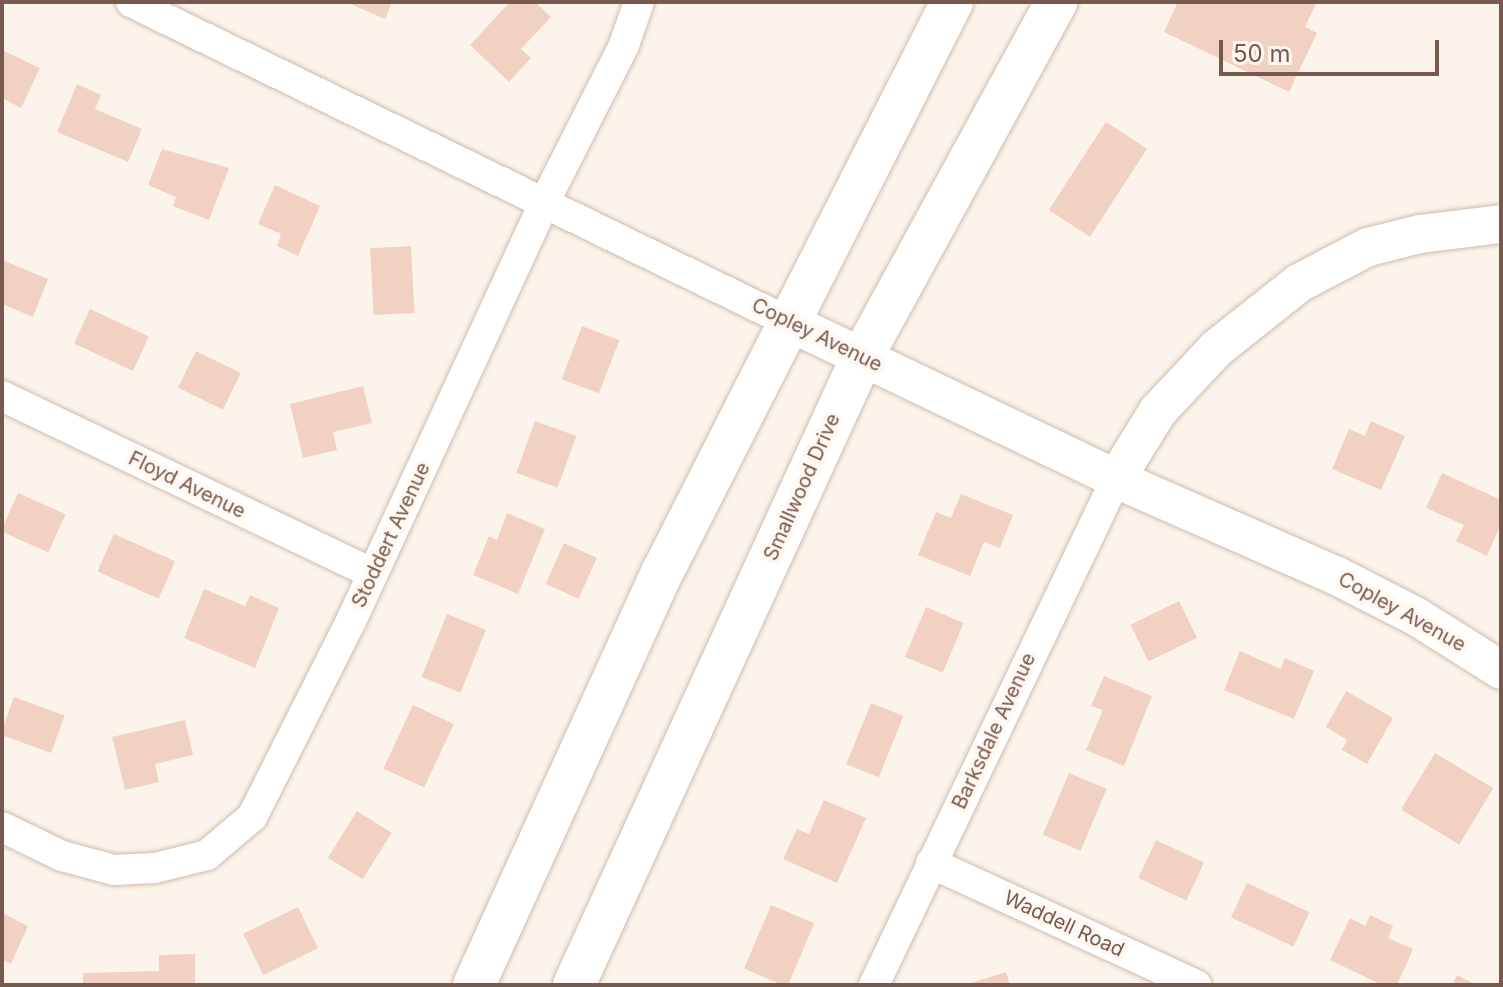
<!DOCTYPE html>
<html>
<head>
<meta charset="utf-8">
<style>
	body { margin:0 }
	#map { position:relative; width:1503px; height:987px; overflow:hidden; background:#fcf4ea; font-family:Inter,sans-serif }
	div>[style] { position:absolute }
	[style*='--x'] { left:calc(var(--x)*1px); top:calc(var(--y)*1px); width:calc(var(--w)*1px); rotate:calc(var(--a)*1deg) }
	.building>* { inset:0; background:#f1d2c2; transform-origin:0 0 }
	.roads { filter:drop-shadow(0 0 2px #cfbbaf) drop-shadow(0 0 2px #cfbbaf) }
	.minor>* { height:30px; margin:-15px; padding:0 15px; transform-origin:15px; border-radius:15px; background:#fff }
	.tertiary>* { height:38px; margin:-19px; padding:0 19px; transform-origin:19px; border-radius:19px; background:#fff }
	.secondary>* { height:42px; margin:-21px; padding:0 21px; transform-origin:21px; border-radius:21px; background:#fff }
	span { translate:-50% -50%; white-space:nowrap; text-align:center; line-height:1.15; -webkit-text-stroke:8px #fff8f1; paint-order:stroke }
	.street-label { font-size:20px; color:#78594d }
	.frame { position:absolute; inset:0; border:4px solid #78594d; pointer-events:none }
	.scale { position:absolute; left:1219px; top:40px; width:220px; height:36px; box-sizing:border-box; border:4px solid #78594d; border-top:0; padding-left:10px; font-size:24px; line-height:28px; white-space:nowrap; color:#78594d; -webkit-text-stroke:6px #fff8f1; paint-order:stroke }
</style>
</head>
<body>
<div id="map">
	<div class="building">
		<div style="clip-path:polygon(346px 2px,392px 2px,385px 19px)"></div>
		<div style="clip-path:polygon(510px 2px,535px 2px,551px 17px,521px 49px,531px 58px,509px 82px,470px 45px)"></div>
		<div style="clip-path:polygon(1178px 2px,1317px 2px,1305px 27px,1317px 33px,1289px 92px,1164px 32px)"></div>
		<div style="clip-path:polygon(2px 50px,40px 68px,21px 108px,2px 98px)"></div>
		<div style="clip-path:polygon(77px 84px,101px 95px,95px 109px,142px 129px,128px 162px,57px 132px)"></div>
		<div style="left:1106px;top:122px;width:49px;height:105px;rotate:33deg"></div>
		<div style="clip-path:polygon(162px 149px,229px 168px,209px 220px,173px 206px,176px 197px,148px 185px)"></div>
		<div style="clip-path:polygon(275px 185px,320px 206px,298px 256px,277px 246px,281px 234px,258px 224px)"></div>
		<div style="left:411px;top:246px;width:67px;height:41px;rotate:87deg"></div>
		<div style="clip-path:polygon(2px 260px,48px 279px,33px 317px,2px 304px)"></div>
		<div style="left:90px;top:309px;width:65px;height:38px;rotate:25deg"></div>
		<div style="left:582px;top:326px;width:40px;height:57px;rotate:21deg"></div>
		<div style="left:196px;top:351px;width:50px;height:41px;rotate:26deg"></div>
		<div style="clip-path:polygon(363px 386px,372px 423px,333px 432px,337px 450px,303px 458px,290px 404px)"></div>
		<div style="left:535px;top:421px;width:44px;height:55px;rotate:20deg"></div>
		<div style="clip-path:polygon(1371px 421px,1405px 436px,1381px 490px,1332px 469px,1349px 429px,1365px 436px)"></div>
		<div style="clip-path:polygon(1442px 473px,1501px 500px,1501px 524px,1487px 556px,1456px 541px,1464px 525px,1426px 508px)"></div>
		<div style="left:18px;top:493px;width:52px;height:42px;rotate:24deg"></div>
		<div style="clip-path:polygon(961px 494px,1013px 515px,1000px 548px,984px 542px,970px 576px,918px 555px,936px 512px,951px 518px)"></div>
		<div style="clip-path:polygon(507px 513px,545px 529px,518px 594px,473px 575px,489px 536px,497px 540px)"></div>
		<div style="left:114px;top:534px;width:67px;height:41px;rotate:24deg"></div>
		<div style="left:564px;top:543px;width:36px;height:45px;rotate:24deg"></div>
		<div style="clip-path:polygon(204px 589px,245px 606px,250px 595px,279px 608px,255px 668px,184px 638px)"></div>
		<div style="left:1179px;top:601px;width:41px;height:54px;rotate:64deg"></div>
		<div style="left:926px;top:607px;width:41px;height:54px;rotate:23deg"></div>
		<div style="left:447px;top:614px;width:42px;height:68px;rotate:22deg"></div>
		<div style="clip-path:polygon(1240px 651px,1281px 669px,1285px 658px,1314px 671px,1294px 719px,1224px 690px)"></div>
		<div style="clip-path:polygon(1104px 676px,1152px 696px,1124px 766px,1086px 750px,1103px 710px,1091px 706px)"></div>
		<div style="clip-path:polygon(1346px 691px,1393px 718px,1367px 764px,1342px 750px,1347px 740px,1326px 727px)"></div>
		<div style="left:14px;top:697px;width:54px;height:40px;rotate:20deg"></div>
		<div style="left:871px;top:703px;width:35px;height:66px;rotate:22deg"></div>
		<div style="left:413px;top:705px;width:45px;height:70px;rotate:25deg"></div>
		<div style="clip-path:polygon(185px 720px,193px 755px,155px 764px,159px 782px,125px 790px,112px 737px)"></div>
		<div style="left:1435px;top:753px;width:68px;height:66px;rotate:31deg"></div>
		<div style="left:1069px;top:773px;width:41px;height:67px;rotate:23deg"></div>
		<div style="clip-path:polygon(824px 800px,866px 818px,837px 883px,783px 859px,797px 829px,809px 834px)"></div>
		<div style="left:357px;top:811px;width:41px;height:55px;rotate:32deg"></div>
		<div style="left:1156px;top:840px;width:53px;height:42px;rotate:25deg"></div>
		<div style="left:1247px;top:883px;width:69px;height:38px;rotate:25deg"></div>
		<div style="left:771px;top:905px;width:47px;height:69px;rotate:23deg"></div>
		<div style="left:298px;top:907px;width:46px;height:61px;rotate:64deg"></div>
		<div style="clip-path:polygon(2px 913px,28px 926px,11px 964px,2px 960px)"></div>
		<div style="clip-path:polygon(1370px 915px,1393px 926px,1388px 938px,1413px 949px,1397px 985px,1382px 985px,1330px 960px,1350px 918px,1365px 926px)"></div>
		<div style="clip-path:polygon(195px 954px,195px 985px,83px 985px,83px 973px,159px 971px,159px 955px)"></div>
		<div style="clip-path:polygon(1006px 972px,1010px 985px,968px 985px,968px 984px)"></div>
		<div style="clip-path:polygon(1457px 975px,1477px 985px,1452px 985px)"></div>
	</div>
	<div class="roads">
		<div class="minor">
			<div style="--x:131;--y:2;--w:734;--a:25.94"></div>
			<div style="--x:2;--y:396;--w:411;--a:25.6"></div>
			<div style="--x:2;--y:827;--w:67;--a:25.8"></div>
			<div style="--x:62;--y:856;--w:54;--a:15.1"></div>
			<div style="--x:114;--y:870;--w:41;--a:-2.8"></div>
			<div style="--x:155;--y:868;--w:54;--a:-14"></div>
			<div style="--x:207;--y:855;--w:59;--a:-40.2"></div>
			<div style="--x:252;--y:817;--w:222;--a:-63.2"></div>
			<div style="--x:352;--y:619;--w:458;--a:-65.2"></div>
			<div style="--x:544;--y:203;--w:177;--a:-63.1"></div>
			<div style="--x:624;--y:45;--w:46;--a:-70.8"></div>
			<div style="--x:931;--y:863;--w:292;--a:24.7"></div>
			<div style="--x:874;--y:985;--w:561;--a:-64.44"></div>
		</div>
		<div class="tertiary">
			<div style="--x:791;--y:323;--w:361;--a:25.6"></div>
			<div style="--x:1116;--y:479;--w:239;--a:23.7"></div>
			<div style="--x:1335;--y:575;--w:92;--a:27.1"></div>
			<div style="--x:1417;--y:617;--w:99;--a:32.2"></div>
			<div style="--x:1116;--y:479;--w:80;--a:-58.3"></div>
			<div style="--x:1158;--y:411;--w:86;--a:-46.9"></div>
			<div style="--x:1217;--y:348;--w:105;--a:-38.4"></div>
			<div style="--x:1299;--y:283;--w:78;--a:-27.6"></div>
			<div style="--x:1368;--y:247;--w:54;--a:-14"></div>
			<div style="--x:1420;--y:234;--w:82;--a:-7"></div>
		</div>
		<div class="secondary">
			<div style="--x:474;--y:985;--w:455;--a:-65.5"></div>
			<div style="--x:663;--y:571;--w:638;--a:-63.07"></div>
			<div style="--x:574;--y:985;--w:691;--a:-65.36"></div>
			<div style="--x:862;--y:357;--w:405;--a:-61.3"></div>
		</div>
	</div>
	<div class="street-label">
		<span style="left:817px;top:335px;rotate:26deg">Copley Avenue</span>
		<span style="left:187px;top:485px;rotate:26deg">Floyd Avenue</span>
		<span style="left:802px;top:487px;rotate:-66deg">Smallwood Drive</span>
		<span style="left:391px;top:535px;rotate:-65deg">Stoddert Avenue</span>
		<span style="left:1402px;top:612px;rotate:29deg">Copley Avenue</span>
		<span style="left:994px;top:731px;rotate:-65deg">Barksdale Avenue</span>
		<span style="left:1064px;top:924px;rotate:25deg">Waddell Road</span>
	</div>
	<div class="frame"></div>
	<div class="scale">50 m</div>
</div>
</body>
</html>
